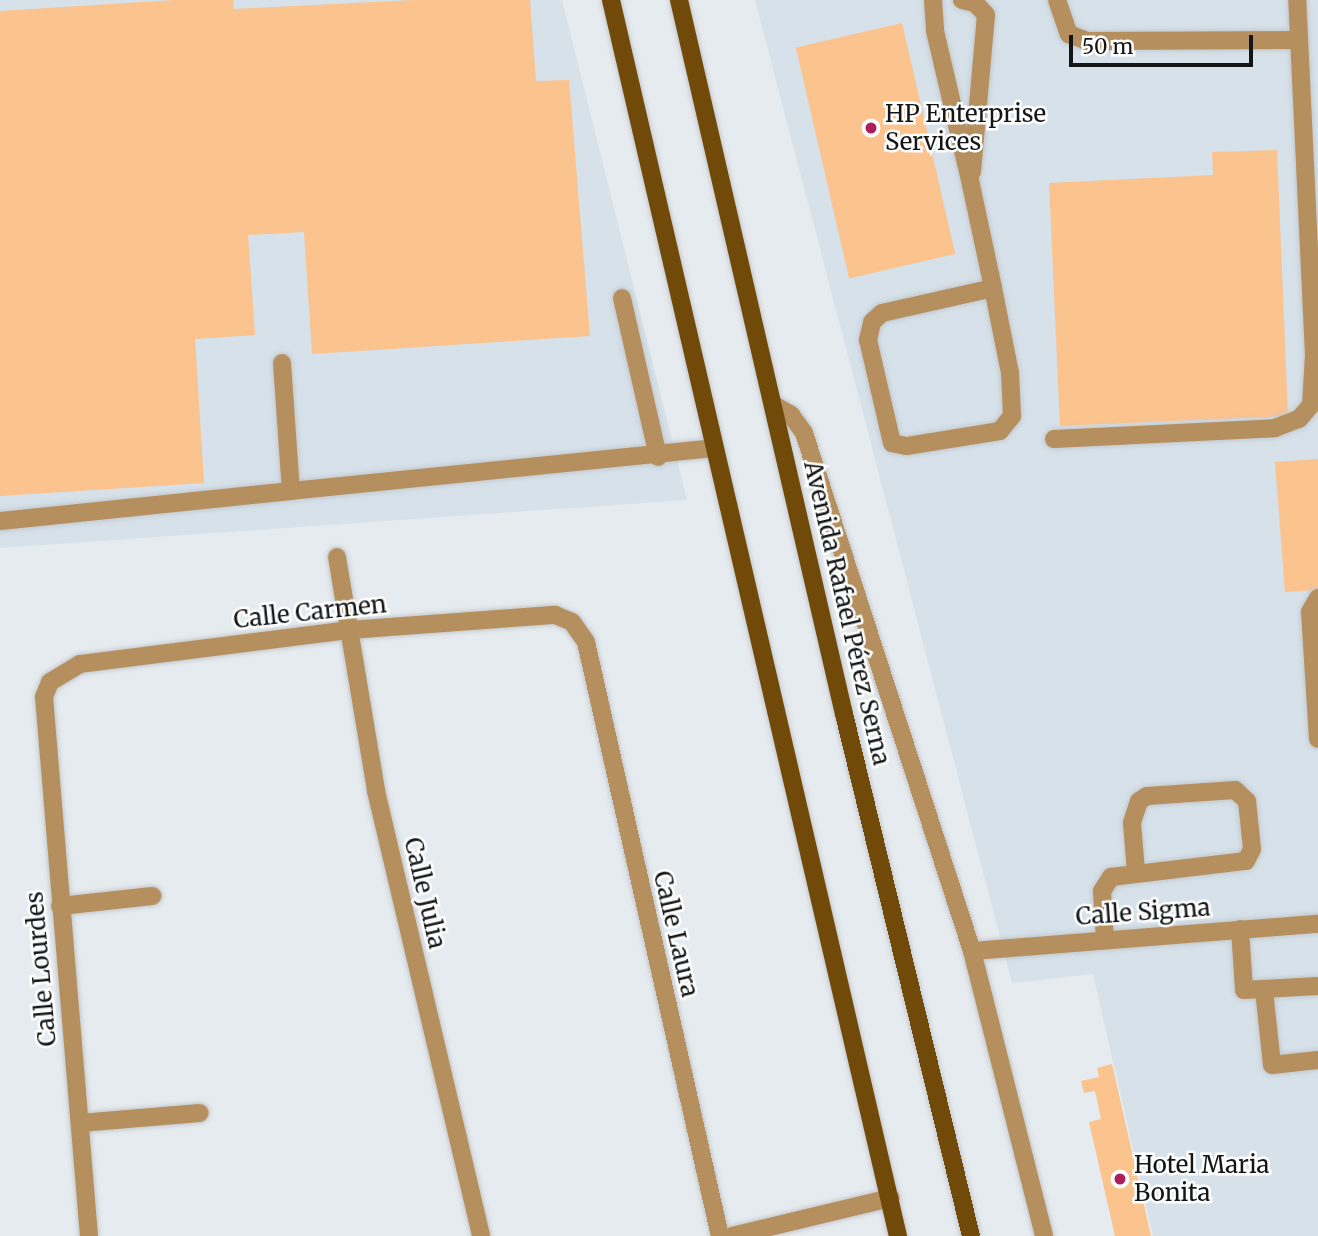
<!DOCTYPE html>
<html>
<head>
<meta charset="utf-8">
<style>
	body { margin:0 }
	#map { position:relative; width:1318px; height:1236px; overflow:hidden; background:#e6ebef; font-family:Merriweather,serif }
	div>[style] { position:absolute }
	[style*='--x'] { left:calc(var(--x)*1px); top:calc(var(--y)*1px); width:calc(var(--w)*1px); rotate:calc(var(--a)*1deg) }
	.built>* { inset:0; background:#d6e1ea }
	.building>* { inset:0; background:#fbc38e; transform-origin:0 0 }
	.roads { filter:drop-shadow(0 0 2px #c4c9cc) drop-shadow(0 0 2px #c4c9cc) }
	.minor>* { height:18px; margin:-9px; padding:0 9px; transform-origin:9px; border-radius:9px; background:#b58f5e }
	.major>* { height:18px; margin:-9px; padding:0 9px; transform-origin:9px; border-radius:9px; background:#714908 }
	.dots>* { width:19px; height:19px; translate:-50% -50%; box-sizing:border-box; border:4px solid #fff; border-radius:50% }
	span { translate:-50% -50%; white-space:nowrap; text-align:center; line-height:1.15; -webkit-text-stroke:5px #fff; paint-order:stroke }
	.poi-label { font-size:24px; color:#131516 }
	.left { translate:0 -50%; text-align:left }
	.street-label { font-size:24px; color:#131516 }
	.scale { position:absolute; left:1069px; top:35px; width:184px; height:32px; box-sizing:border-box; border:4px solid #131516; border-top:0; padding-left:9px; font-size:21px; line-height:24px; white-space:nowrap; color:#131516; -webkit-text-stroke:5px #fff; paint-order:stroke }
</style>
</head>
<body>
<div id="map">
	<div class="built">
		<div style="clip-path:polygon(0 0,562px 0,687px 500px,0 548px)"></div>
		<div style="clip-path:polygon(755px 0,1318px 0,1318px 1236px,1153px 1236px,1093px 974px,1012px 983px)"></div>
	</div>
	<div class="building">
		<div style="clip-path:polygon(174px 0,233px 0,234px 9px,414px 0,530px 0,536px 81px,569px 80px,590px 336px,312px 354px,304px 232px,248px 235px,255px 335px,195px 339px,204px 483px,0 496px,0 11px)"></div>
		<div style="left:902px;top:23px;width:237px;height:109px;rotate:77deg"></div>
		<div style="clip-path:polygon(1277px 150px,1288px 416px,1060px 426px,1049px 183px,1213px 175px,1212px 152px)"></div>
		<div style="clip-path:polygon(1318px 459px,1318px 590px,1285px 592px,1275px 462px)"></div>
		<div style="clip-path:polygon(1112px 1064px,1151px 1236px,1115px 1236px,1089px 1122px,1101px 1119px,1095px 1091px,1084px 1093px,1081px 1081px,1099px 1077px,1097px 1068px)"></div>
	</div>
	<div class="roads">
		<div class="minor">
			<div style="--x:933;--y:0;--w:31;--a:86"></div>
			<div style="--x:935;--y:31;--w:158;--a:76.8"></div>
			<div style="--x:971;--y:185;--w:105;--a:77.9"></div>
			<div style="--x:993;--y:288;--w:87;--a:78.7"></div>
			<div style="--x:1010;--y:373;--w:43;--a:87.3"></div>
			<div style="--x:1012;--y:416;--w:19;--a:129"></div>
			<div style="--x:1000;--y:431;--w:95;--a:170.9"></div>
			<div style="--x:906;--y:446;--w:14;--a:-168"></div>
			<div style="--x:892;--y:443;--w:106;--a:-103.1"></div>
			<div style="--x:868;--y:340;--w:18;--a:-77"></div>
			<div style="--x:872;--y:322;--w:13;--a:-42"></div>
			<div style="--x:882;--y:313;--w:114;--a:-12.7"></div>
			<div style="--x:962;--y:0;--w:13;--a:13"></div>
			<div style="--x:975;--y:3;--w:16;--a:47"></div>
			<div style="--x:986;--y:15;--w:157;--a:95.1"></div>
			<div style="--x:1057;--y:0;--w:36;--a:71"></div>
			<div style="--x:1069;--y:34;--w:19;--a:21"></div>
			<div style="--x:1087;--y:41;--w:212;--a:-0.3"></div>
			<div style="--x:622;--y:298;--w:163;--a:77.2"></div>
			<div style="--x:282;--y:363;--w:128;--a:86"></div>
			<div style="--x:291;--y:491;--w:423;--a:-5.8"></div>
			<div style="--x:774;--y:405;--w:20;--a:30"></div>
			<div style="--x:791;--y:415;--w:22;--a:54"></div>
			<div style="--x:804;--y:433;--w:545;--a:72.03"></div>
			<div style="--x:972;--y:951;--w:294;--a:75.8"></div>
			<div style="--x:1054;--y:439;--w:221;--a:-2.8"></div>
			<div style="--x:1275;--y:428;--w:26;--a:-21"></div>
			<div style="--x:1299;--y:419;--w:18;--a:-49"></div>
			<div style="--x:1311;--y:405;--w:50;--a:-86.6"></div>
			<div style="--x:1314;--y:355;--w:355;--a:-92.7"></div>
			<div style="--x:0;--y:521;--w:293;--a:-5.9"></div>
			<div style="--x:337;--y:557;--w:237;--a:80.5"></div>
			<div style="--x:376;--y:791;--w:457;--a:76.7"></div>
			<div style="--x:1318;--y:598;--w:16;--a:120"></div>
			<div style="--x:1310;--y:612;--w:127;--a:86.4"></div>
			<div style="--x:60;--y:906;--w:93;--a:-6.2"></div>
			<div style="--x:1240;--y:929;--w:61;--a:86.2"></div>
			<div style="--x:1244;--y:990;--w:74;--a:-3.1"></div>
			<div style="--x:1105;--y:939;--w:48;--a:-93.6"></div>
			<div style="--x:1102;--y:891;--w:17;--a:-57"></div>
			<div style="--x:1111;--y:877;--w:136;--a:-6.8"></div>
			<div style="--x:1246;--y:861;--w:13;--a:-63"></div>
			<div style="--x:1252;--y:849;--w:48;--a:-95.9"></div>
			<div style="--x:1247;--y:801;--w:16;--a:-137"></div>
			<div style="--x:1235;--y:790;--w:88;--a:176.1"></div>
			<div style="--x:1147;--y:796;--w:9;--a:148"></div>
			<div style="--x:1139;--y:801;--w:23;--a:108"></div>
			<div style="--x:1132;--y:823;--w:49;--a:85.3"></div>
			<div style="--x:972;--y:951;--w:347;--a:-4.5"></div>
			<div style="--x:1264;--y:990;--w:75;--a:83.9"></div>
			<div style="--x:1272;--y:1065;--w:46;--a:-6.2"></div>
			<div style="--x:80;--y:1123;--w:120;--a:-4.8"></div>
			<div style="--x:89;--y:1236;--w:541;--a:-94.77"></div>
			<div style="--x:44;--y:697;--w:16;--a:-68"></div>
			<div style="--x:50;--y:682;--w:35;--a:-31"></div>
			<div style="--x:80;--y:664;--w:271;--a:-7.2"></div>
			<div style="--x:349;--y:630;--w:207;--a:-4.2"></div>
			<div style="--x:555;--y:615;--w:18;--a:22"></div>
			<div style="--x:572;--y:622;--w:24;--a:55"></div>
			<div style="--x:586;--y:642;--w:609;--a:77.29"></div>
			<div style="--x:732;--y:1236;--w:163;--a:-13.5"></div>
		</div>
		<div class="major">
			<div style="--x:611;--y:0;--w:1269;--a:76.93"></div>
			<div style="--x:679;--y:0;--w:733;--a:76.99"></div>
			<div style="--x:844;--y:714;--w:537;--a:76.33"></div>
		</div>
	</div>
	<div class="dots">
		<div style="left:871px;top:128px;background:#ad1f5c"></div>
		<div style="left:1120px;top:1179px;background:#ad1f5c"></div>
	</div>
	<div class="poi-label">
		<span class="left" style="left:885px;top:128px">HP Enterprise<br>Services</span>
		<span class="left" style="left:1134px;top:1179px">Hotel Maria<br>Bonita</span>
	</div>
	<div class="street-label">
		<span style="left:310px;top:612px;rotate:-6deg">Calle Carmen</span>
		<span style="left:847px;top:613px;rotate:77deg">Avenida Rafael Pérez Serna</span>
		<span style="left:425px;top:893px;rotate:77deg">Calle Julia</span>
		<span style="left:1143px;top:912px;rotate:-4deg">Calle Sigma</span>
		<span style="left:676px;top:934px;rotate:77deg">Calle Laura</span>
		<span style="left:41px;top:969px;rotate:-95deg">Calle Lourdes</span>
	</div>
	<div class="scale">50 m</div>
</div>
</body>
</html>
